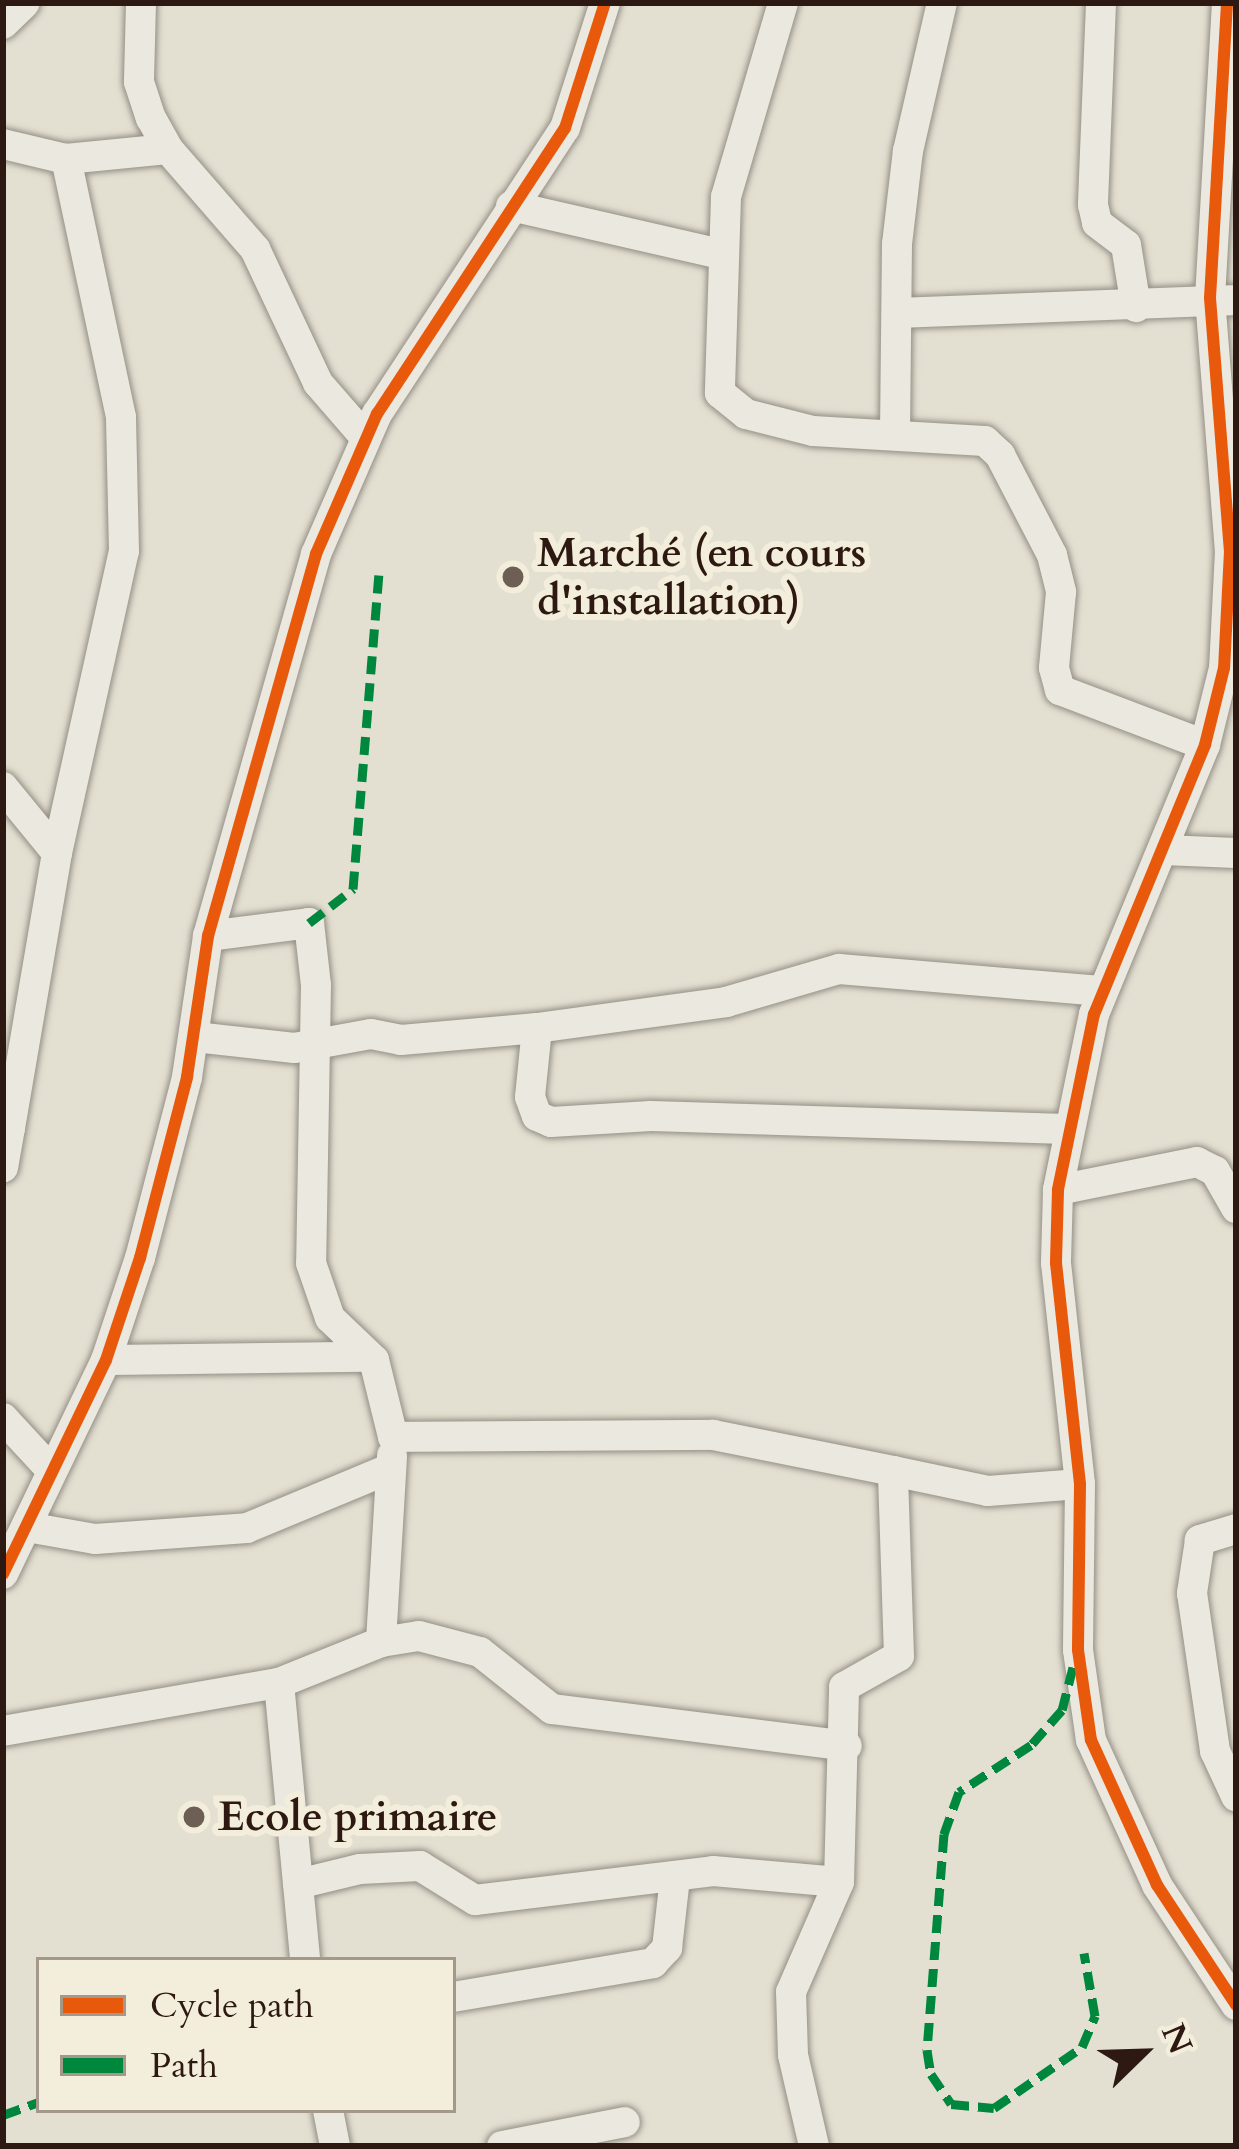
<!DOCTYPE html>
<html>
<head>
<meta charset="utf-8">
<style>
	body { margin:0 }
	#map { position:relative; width:1239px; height:2149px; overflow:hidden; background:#e4e0d1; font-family:Cardo,serif }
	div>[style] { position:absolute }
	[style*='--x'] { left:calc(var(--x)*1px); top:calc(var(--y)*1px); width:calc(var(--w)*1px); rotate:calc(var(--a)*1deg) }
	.roads { filter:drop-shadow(0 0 3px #948f86) drop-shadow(0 0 3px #948f86) }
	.minor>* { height:30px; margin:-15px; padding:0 15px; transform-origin:15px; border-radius:15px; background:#ebe8e0 }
	.quiet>* { height:9px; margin-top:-4.5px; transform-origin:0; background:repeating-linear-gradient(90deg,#00873e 0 18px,transparent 0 27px) }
	.cycleway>* { height:12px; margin:-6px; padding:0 6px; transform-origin:6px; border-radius:6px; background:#e8590c }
	.dots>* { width:33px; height:33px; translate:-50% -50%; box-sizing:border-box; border:6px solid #f3eddc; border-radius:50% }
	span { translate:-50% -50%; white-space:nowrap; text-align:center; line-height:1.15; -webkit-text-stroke:12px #f3eddc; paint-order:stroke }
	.poi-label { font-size:42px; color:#2d1911; font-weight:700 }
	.left { translate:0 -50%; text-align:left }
	.frame { position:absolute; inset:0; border:6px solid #2d1911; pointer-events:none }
	.legend { position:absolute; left:36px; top:1957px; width:420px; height:156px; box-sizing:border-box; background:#f3eddc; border:3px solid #a4988b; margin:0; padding:15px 21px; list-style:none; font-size:36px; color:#2d1911 }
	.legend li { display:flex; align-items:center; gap:24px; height:60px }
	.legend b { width:60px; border:3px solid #a4988b }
	.north { position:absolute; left:1083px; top:1993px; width:120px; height:120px; -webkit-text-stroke:9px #f3eddc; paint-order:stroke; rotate:67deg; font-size:33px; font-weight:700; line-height:48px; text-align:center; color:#2d1911 }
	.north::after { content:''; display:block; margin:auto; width:42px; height:54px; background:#2d1911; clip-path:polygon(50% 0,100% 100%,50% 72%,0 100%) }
</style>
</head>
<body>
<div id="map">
	<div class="roads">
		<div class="minor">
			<div style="--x:141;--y:3;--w:79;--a:91.5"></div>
			<div style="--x:139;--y:82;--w:38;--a:72"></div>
			<div style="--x:151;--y:118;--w:35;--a:61"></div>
			<div style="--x:168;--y:149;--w:133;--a:49"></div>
			<div style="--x:255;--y:249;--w:148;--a:64.8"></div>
			<div style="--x:318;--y:383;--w:70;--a:49"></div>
			<div style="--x:783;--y:3;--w:202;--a:106.4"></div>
			<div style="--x:726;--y:197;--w:196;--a:91.8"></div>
			<div style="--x:720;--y:393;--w:33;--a:39"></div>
			<div style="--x:746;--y:414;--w:69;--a:14.2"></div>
			<div style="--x:813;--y:431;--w:172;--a:3.3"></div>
			<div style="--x:985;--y:441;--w:21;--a:43"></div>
			<div style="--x:1000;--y:455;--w:113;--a:62.5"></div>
			<div style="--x:1052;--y:555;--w:38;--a:76"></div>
			<div style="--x:1061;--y:592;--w:76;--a:95.3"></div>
			<div style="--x:1054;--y:668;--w:23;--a:75"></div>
			<div style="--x:1060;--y:690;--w:155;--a:20.8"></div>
			<div style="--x:1101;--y:3;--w:202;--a:92.3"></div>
			<div style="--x:1093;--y:205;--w:18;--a:77"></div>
			<div style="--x:1097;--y:223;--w:36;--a:37"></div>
			<div style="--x:1126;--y:245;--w:63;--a:80.8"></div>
			<div style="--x:1227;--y:3;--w:295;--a:93.3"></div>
			<div style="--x:1210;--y:298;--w:254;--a:85.5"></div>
			<div style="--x:1230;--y:551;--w:117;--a:92.9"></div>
			<div style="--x:1224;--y:668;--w:79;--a:103.9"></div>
			<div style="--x:1205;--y:745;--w:291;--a:112.4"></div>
			<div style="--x:1094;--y:1014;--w:180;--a:101.6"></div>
			<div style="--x:1058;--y:1190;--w:73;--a:91.6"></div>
			<div style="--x:1056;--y:1263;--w:222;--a:83.8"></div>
			<div style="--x:1080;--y:1484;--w:166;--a:90.7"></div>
			<div style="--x:1078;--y:1650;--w:91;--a:81.8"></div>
			<div style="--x:1091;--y:1740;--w:159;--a:65.5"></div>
			<div style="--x:1157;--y:1885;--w:144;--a:56.6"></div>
			<div style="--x:3;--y:24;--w:30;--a:-44"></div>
			<div style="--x:3;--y:144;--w:65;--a:13.4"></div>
			<div style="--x:66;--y:159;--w:102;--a:-5.6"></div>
			<div style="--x:511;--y:206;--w:215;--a:12.9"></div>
			<div style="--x:899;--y:313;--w:337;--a:-2.2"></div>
			<div style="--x:895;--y:434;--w:190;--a:-89.4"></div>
			<div style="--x:897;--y:244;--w:94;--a:-83.3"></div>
			<div style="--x:908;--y:151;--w:152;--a:-77.1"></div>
			<div style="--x:3;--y:787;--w:85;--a:50.7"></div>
			<div style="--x:1164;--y:850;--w:72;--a:2.4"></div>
			<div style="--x:208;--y:936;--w:102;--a:-7.3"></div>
			<div style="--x:309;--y:923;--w:62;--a:83.6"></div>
			<div style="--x:316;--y:985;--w:278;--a:91"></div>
			<div style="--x:311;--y:1263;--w:58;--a:70.9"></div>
			<div style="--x:330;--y:1318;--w:61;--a:43.7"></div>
			<div style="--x:374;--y:1360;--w:79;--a:76.1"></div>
			<div style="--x:393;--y:1437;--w:320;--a:-0.4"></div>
			<div style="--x:713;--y:1435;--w:184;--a:11.3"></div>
			<div style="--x:537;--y:1028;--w:69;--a:95.8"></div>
			<div style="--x:530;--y:1097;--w:20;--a:70"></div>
			<div style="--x:537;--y:1116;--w:15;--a:23"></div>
			<div style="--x:551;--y:1122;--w:100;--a:-3.4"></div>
			<div style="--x:651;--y:1116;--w:416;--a:1.8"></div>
			<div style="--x:195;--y:1037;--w:100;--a:6.3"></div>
			<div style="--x:294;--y:1048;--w:78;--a:-10.3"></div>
			<div style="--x:371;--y:1034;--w:31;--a:11"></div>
			<div style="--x:401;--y:1040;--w:137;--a:-5"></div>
			<div style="--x:537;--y:1028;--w:191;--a:-7.8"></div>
			<div style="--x:726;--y:1002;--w:118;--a:-16.3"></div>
			<div style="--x:839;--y:969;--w:263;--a:4.8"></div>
			<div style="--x:3;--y:1127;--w:7;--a:8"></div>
			<div style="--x:10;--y:1128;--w:40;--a:100"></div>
			<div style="--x:10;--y:1128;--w:279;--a:-80.3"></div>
			<div style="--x:57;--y:853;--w:309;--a:-77.5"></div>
			<div style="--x:124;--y:551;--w:134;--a:-91.3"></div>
			<div style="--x:121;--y:417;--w:264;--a:-102"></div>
			<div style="--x:1058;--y:1190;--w:142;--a:-11.4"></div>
			<div style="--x:1197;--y:1162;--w:20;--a:27"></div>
			<div style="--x:1215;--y:1171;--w:43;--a:60.4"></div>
			<div style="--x:106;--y:1360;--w:262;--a:-0.7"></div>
			<div style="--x:3;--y:1418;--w:71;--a:47.3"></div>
			<div style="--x:27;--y:1527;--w:69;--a:10"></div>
			<div style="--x:95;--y:1539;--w:152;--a:-4.1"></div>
			<div style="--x:247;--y:1528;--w:156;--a:-22.6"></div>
			<div style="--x:1236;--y:1529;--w:38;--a:163"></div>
			<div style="--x:1200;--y:1540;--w:54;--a:98.6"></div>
			<div style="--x:1192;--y:1593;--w:160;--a:81.7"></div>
			<div style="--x:1215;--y:1751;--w:50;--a:65"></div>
			<div style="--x:3;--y:1574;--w:237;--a:-64.3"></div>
			<div style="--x:106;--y:1360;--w:108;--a:-71.6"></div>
			<div style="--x:140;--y:1258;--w:187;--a:-75.4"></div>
			<div style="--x:187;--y:1077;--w:143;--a:-81.5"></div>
			<div style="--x:208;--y:936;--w:397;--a:-74.2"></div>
			<div style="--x:316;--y:554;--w:153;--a:-66.5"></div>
			<div style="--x:377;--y:414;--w:342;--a:-56.7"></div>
			<div style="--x:565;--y:128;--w:131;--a:-72.3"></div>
			<div style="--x:381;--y:1642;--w:187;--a:-86.6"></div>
			<div style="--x:279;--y:1683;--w:278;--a:84.6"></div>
			<div style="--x:3;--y:1731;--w:280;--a:-9.9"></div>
			<div style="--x:279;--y:1683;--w:110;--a:-21.9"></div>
			<div style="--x:381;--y:1642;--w:38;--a:-9"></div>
			<div style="--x:419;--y:1636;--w:63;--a:14.7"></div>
			<div style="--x:480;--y:1652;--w:92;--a:38.4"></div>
			<div style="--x:552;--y:1709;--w:297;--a:7.1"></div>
			<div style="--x:298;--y:1884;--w:64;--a:-13.6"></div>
			<div style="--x:360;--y:1869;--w:60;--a:-2.9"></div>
			<div style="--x:420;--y:1866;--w:65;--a:31.7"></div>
			<div style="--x:475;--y:1900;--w:240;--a:-6.9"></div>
			<div style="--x:713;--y:1871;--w:126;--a:5"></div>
			<div style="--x:453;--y:1997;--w:203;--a:-9.6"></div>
			<div style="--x:653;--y:1963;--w:21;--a:-47"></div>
			<div style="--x:667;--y:1948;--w:70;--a:-83.5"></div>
			<div style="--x:328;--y:2110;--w:37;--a:79"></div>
			<div style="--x:502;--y:2146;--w:125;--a:-11"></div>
			<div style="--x:814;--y:2146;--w:93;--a:-103"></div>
			<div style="--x:793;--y:2055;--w:63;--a:-91.8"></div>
			<div style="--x:791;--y:1992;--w:120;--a:-66.4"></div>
			<div style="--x:839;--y:1882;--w:195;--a:-88.5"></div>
			<div style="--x:844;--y:1687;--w:63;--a:-29.4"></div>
			<div style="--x:899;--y:1656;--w:185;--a:-91.9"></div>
			<div style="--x:893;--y:1471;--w:97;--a:11.9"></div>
			<div style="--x:988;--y:1491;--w:92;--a:-4.4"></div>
		</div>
	</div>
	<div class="quiet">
		<div style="--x:309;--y:923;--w:56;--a:-37.7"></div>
		<div style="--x:353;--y:889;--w:316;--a:-85.3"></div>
		<div style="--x:1073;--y:1667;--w:44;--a:104.3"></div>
		<div style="--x:1062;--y:1710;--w:47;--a:131.5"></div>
		<div style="--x:1031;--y:1745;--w:86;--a:146.9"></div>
		<div style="--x:959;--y:1792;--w:45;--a:109.7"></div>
		<div style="--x:944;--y:1834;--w:217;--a:94.5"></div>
		<div style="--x:927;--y:2050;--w:24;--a:81"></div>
		<div style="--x:931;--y:2074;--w:36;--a:56"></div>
		<div style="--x:951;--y:2104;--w:43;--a:5.3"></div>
		<div style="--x:994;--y:2108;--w:107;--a:-34.7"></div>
		<div style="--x:1082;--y:2047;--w:34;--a:-67"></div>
		<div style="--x:1095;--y:2016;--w:64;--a:-99.9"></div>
		<div style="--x:3;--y:2115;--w:38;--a:-20"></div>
	</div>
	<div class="cycleway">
		<div style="--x:1227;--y:3;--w:295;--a:93.3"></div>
		<div style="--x:1210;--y:298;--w:254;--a:85.5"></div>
		<div style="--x:1230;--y:551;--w:117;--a:92.9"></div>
		<div style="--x:1224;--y:668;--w:79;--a:103.9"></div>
		<div style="--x:1205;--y:745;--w:291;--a:112.4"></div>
		<div style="--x:1094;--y:1014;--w:180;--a:101.6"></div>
		<div style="--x:1058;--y:1190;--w:73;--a:91.6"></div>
		<div style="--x:1056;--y:1263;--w:222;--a:83.8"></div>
		<div style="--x:1080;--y:1484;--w:166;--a:90.7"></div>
		<div style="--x:1078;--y:1650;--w:91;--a:81.8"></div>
		<div style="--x:1091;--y:1740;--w:159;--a:65.5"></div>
		<div style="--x:1157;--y:1885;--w:144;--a:56.6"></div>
		<div style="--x:3;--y:1574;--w:237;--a:-64.3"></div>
		<div style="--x:106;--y:1360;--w:108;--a:-71.6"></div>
		<div style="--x:140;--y:1258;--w:187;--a:-75.4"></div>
		<div style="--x:187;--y:1077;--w:143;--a:-81.5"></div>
		<div style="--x:208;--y:936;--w:397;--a:-74.2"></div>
		<div style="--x:316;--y:554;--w:153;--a:-66.5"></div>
		<div style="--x:377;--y:414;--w:342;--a:-56.7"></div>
		<div style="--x:565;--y:128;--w:131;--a:-72.3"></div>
	</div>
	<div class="dots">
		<div style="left:513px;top:577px;background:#6d5f54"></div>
		<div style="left:194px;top:1817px;background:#6d5f54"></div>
	</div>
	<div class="poi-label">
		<span class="left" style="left:537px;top:577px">Marché (en cours<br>d'installation)</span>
		<span class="left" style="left:218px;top:1817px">Ecole primaire</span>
	</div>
	<div class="frame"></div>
	<ul class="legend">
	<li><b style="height:15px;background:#e8590c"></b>Cycle path</li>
	<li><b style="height:15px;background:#00873e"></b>Path</li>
	</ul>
	<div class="north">N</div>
</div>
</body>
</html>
